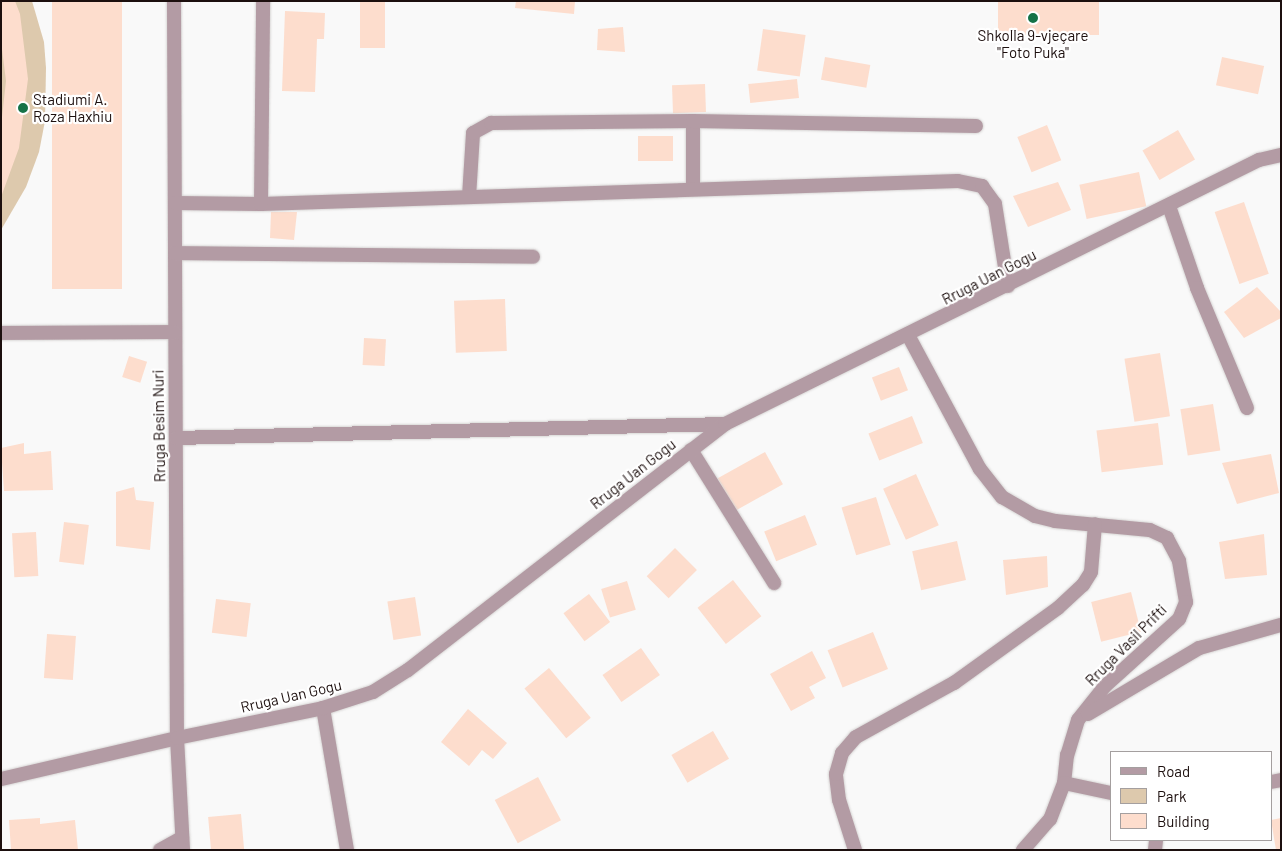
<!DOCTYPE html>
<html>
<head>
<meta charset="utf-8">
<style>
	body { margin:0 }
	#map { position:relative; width:1282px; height:851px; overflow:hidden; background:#f9f9f9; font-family:Barlow,sans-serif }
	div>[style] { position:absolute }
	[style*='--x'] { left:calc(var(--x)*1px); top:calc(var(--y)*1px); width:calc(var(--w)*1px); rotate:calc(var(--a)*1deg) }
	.green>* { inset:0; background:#ddc9ad }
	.building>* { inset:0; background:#fdddcd; transform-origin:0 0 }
	.roads { filter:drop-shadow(0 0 1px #d6d4d3) drop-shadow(0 0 1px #d6d4d3) }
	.minor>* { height:14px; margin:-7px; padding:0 7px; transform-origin:7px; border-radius:7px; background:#b39ba4 }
	.dots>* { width:14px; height:14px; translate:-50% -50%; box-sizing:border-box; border:2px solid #fff; border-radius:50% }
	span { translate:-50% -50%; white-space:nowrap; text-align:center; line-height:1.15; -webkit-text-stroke:4.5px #fff; paint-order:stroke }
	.poi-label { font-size:15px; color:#1c0f0e }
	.left { translate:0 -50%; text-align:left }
	.street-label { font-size:15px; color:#1c0f0e }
	.frame { position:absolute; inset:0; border:2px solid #1c0f0e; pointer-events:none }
	.legend { position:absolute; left:1110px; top:751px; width:162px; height:90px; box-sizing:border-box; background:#fff; border:1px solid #a49f9f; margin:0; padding:6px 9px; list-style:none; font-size:15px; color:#1c0f0e }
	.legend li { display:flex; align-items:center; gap:10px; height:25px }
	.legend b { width:25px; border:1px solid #a49f9f }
</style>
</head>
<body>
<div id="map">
	<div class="green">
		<div style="clip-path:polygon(1px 1px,32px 1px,44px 42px,46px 68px,45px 121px,39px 152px,26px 187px,1px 230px)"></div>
	</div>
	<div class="building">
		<div style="clip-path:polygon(1px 1px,15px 1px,20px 14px,28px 79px,19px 148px,1px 197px,1px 126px,6px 81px,1px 41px)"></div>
		<div style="left:52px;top:1px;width:70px;height:288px"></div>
		<div style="left:360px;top:1px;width:25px;height:47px"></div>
		<div style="clip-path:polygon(516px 1px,575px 1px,574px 14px,515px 8px)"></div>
		<div style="left:998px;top:1px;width:101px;height:34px"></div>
		<div style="clip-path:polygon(285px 11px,325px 13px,324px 39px,317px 39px,315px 92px,282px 91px)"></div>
		<div style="clip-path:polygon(623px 27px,625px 52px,597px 50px,598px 29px)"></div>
		<div style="left:763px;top:29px;width:43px;height:42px;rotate:8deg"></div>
		<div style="left:825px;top:57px;width:46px;height:23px;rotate:10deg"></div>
		<div style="left:1222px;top:57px;width:43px;height:29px;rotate:12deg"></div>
		<div style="left:797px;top:79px;width:19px;height:49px;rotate:84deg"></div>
		<div style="left:705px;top:84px;width:28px;height:33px;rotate:88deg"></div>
		<div style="left:1047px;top:125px;width:38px;height:32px;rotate:68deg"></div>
		<div style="left:1178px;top:130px;width:34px;height:41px;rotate:60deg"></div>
		<div style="left:673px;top:136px;width:25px;height:35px;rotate:90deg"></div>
		<div style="left:1139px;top:172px;width:35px;height:61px;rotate:78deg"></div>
		<div style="clip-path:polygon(1058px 182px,1071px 210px,1028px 227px,1013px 196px)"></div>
		<div style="left:1244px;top:202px;width:76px;height:31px;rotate:71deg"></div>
		<div style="clip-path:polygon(271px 212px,297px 212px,294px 240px,270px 238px)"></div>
		<div style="clip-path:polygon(1257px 287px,1281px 312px,1281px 318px,1244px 338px,1224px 312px)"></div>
		<div style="left:505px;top:299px;width:52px;height:51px;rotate:88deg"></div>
		<div style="left:364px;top:338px;width:22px;height:27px;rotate:3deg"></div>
		<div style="left:1160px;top:353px;width:64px;height:36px;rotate:81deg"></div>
		<div style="left:129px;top:356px;width:19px;height:22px;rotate:18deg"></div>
		<div style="left:899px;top:367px;width:25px;height:29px;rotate:69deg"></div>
		<div style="left:1213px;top:404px;width:47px;height:33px;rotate:81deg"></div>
		<div style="left:912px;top:416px;width:29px;height:47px;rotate:68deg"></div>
		<div style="left:1158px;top:423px;width:42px;height:62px;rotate:83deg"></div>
		<div style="clip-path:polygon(24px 443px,24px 454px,51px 451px,53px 490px,4px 491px,1px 448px)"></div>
		<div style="left:765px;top:452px;width:37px;height:54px;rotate:61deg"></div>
		<div style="clip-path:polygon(1271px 454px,1279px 493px,1237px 504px,1222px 463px)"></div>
		<div style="left:916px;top:474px;width:56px;height:36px;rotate:66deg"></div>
		<div style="clip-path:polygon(134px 487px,136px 500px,154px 502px,150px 550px,116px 546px,116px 492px)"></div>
		<div style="left:876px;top:497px;width:50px;height:36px;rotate:73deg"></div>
		<div style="left:805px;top:515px;width:32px;height:44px;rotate:68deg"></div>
		<div style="left:64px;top:522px;width:25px;height:40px;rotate:7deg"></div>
		<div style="left:36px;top:532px;width:44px;height:24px;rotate:87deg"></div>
		<div style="clip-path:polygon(1264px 534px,1267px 575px,1225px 579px,1219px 542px)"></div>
		<div style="left:957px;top:541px;width:40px;height:46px;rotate:77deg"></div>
		<div style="left:675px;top:548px;width:31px;height:40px;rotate:45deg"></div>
		<div style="clip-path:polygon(1047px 556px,1048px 587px,1006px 595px,1003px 560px)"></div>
		<div style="left:733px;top:580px;width:46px;height:45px;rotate:52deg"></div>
		<div style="left:627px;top:581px;width:30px;height:27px;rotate:73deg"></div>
		<div style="left:1131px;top:592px;width:41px;height:41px;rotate:76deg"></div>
		<div style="left:589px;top:594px;width:35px;height:32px;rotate:53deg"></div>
		<div style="left:415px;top:597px;width:39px;height:28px;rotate:81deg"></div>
		<div style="left:216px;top:599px;width:35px;height:34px;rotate:7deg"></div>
		<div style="left:873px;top:632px;width:40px;height:49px;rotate:68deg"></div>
		<div style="left:47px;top:634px;width:29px;height:44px;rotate:4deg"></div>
		<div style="left:641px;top:648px;width:33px;height:47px;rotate:55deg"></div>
		<div style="clip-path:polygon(812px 651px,826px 678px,809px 687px,815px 698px,791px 711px,770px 674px)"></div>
		<div style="left:549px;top:668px;width:65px;height:32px;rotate:50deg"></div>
		<div style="clip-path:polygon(468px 709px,507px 743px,493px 759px,482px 750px,469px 766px,441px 742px)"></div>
		<div style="left:713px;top:731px;width:32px;height:48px;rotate:60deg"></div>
		<div style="left:538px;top:777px;width:49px;height:49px;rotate:62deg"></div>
		<div style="left:241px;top:814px;width:36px;height:33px;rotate:85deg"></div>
		<div style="clip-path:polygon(40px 818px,40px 824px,75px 820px,78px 850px,11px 850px,9px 820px)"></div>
		<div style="clip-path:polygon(1281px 818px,1281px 850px,1276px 850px,1271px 820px)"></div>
	</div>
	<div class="roads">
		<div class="minor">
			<div style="--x:174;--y:1;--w:737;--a:89.77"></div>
			<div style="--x:177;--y:738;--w:112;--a:86.9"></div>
			<div style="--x:693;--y:121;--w:68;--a:90"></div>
			<div style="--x:469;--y:197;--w:64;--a:-86.4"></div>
			<div style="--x:473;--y:133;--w:21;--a:-29"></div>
			<div style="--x:491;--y:123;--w:202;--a:-0.6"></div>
			<div style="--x:693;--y:121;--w:283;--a:1"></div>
			<div style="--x:175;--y:203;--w:86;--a:0.7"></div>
			<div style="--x:261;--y:204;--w:697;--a:-1.89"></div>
			<div style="--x:958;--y:181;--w:25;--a:12"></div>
			<div style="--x:982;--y:186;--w:22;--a:54"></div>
			<div style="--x:995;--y:204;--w:83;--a:81"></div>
			<div style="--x:261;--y:204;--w:203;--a:-89.4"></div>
			<div style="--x:1169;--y:206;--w:87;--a:71.1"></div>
			<div style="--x:1197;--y:288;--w:130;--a:67.4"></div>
			<div style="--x:175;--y:253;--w:358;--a:0.6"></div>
			<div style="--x:1;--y:333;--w:173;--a:-0.3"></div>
			<div style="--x:908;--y:335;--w:152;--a:61.8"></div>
			<div style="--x:980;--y:469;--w:36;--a:52"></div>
			<div style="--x:1002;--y:497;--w:38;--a:30"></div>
			<div style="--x:1035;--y:516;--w:21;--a:14"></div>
			<div style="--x:1055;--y:521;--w:95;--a:5.4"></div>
			<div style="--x:1150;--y:530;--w:19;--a:25"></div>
			<div style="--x:1167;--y:538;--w:26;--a:62"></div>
			<div style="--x:1179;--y:561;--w:42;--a:80.3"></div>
			<div style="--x:1186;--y:602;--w:18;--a:112"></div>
			<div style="--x:1179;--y:619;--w:100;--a:137.8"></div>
			<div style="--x:1105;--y:686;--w:43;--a:128.5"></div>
			<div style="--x:1078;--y:720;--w:37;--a:107"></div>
			<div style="--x:1067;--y:755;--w:28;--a:96"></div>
			<div style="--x:1064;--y:783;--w:39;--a:111"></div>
			<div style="--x:1050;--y:819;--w:41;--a:131.1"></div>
			<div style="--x:176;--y:438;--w:549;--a:-1.46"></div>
			<div style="--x:691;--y:450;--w:157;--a:58"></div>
			<div style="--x:323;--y:708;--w:144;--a:80.4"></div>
			<div style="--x:1088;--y:714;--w:129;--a:-30.7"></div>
			<div style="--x:1199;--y:648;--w:85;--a:-15.7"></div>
			<div style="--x:1;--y:779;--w:181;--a:-13.1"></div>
			<div style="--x:177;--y:738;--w:149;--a:-11.6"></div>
			<div style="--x:323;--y:708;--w:52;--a:-17.7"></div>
			<div style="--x:373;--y:692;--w:41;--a:-32.2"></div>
			<div style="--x:408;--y:670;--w:401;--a:-37.8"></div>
			<div style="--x:725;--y:424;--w:596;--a:-26.31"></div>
			<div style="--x:1259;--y:160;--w:23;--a:-13"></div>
			<div style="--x:1271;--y:782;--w:10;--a:-11"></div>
			<div style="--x:1064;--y:783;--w:48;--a:12"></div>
			<div style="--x:160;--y:850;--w:25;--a:-29"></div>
			<div style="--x:855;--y:850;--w:52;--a:-107.7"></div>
			<div style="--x:839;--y:800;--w:26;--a:-97"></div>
			<div style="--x:836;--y:774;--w:22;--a:-74"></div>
			<div style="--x:842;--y:753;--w:21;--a:-49"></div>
			<div style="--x:856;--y:737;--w:112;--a:-28.9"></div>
			<div style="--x:954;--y:683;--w:128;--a:-35.8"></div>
			<div style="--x:1058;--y:608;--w:34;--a:-43"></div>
			<div style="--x:1083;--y:585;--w:15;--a:-58"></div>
			<div style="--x:1091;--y:572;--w:48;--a:-85.2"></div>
			<div style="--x:1155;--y:850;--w:10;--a:-84"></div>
		</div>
	</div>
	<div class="dots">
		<div style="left:1033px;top:18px;background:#157247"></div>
		<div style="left:23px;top:108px;background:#157247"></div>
	</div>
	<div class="poi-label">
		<span style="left:1033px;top:44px">Shkolla 9-vjeçare<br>"Foto Puka"</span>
		<span class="left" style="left:33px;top:108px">Stadiumi A.<br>Roza Haxhiu</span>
	</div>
	<div class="street-label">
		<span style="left:989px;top:277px;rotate:-27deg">Rruga Uan Gogu</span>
		<span style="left:159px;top:426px;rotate:-91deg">Rruga Besim Nuri</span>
		<span style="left:633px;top:474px;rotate:-38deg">Rruga Uan Gogu</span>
		<span style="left:1126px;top:645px;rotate:-45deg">Rruga Vasil Prifti</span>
		<span style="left:291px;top:696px;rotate:-13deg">Rruga Uan Gogu</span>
	</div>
	<div class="frame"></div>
	<ul class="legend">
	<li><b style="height:6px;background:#b39ba4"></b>Road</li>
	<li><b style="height:14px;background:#ddc9ad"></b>Park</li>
	<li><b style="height:14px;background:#fdddcd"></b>Building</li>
	</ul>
</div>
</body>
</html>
